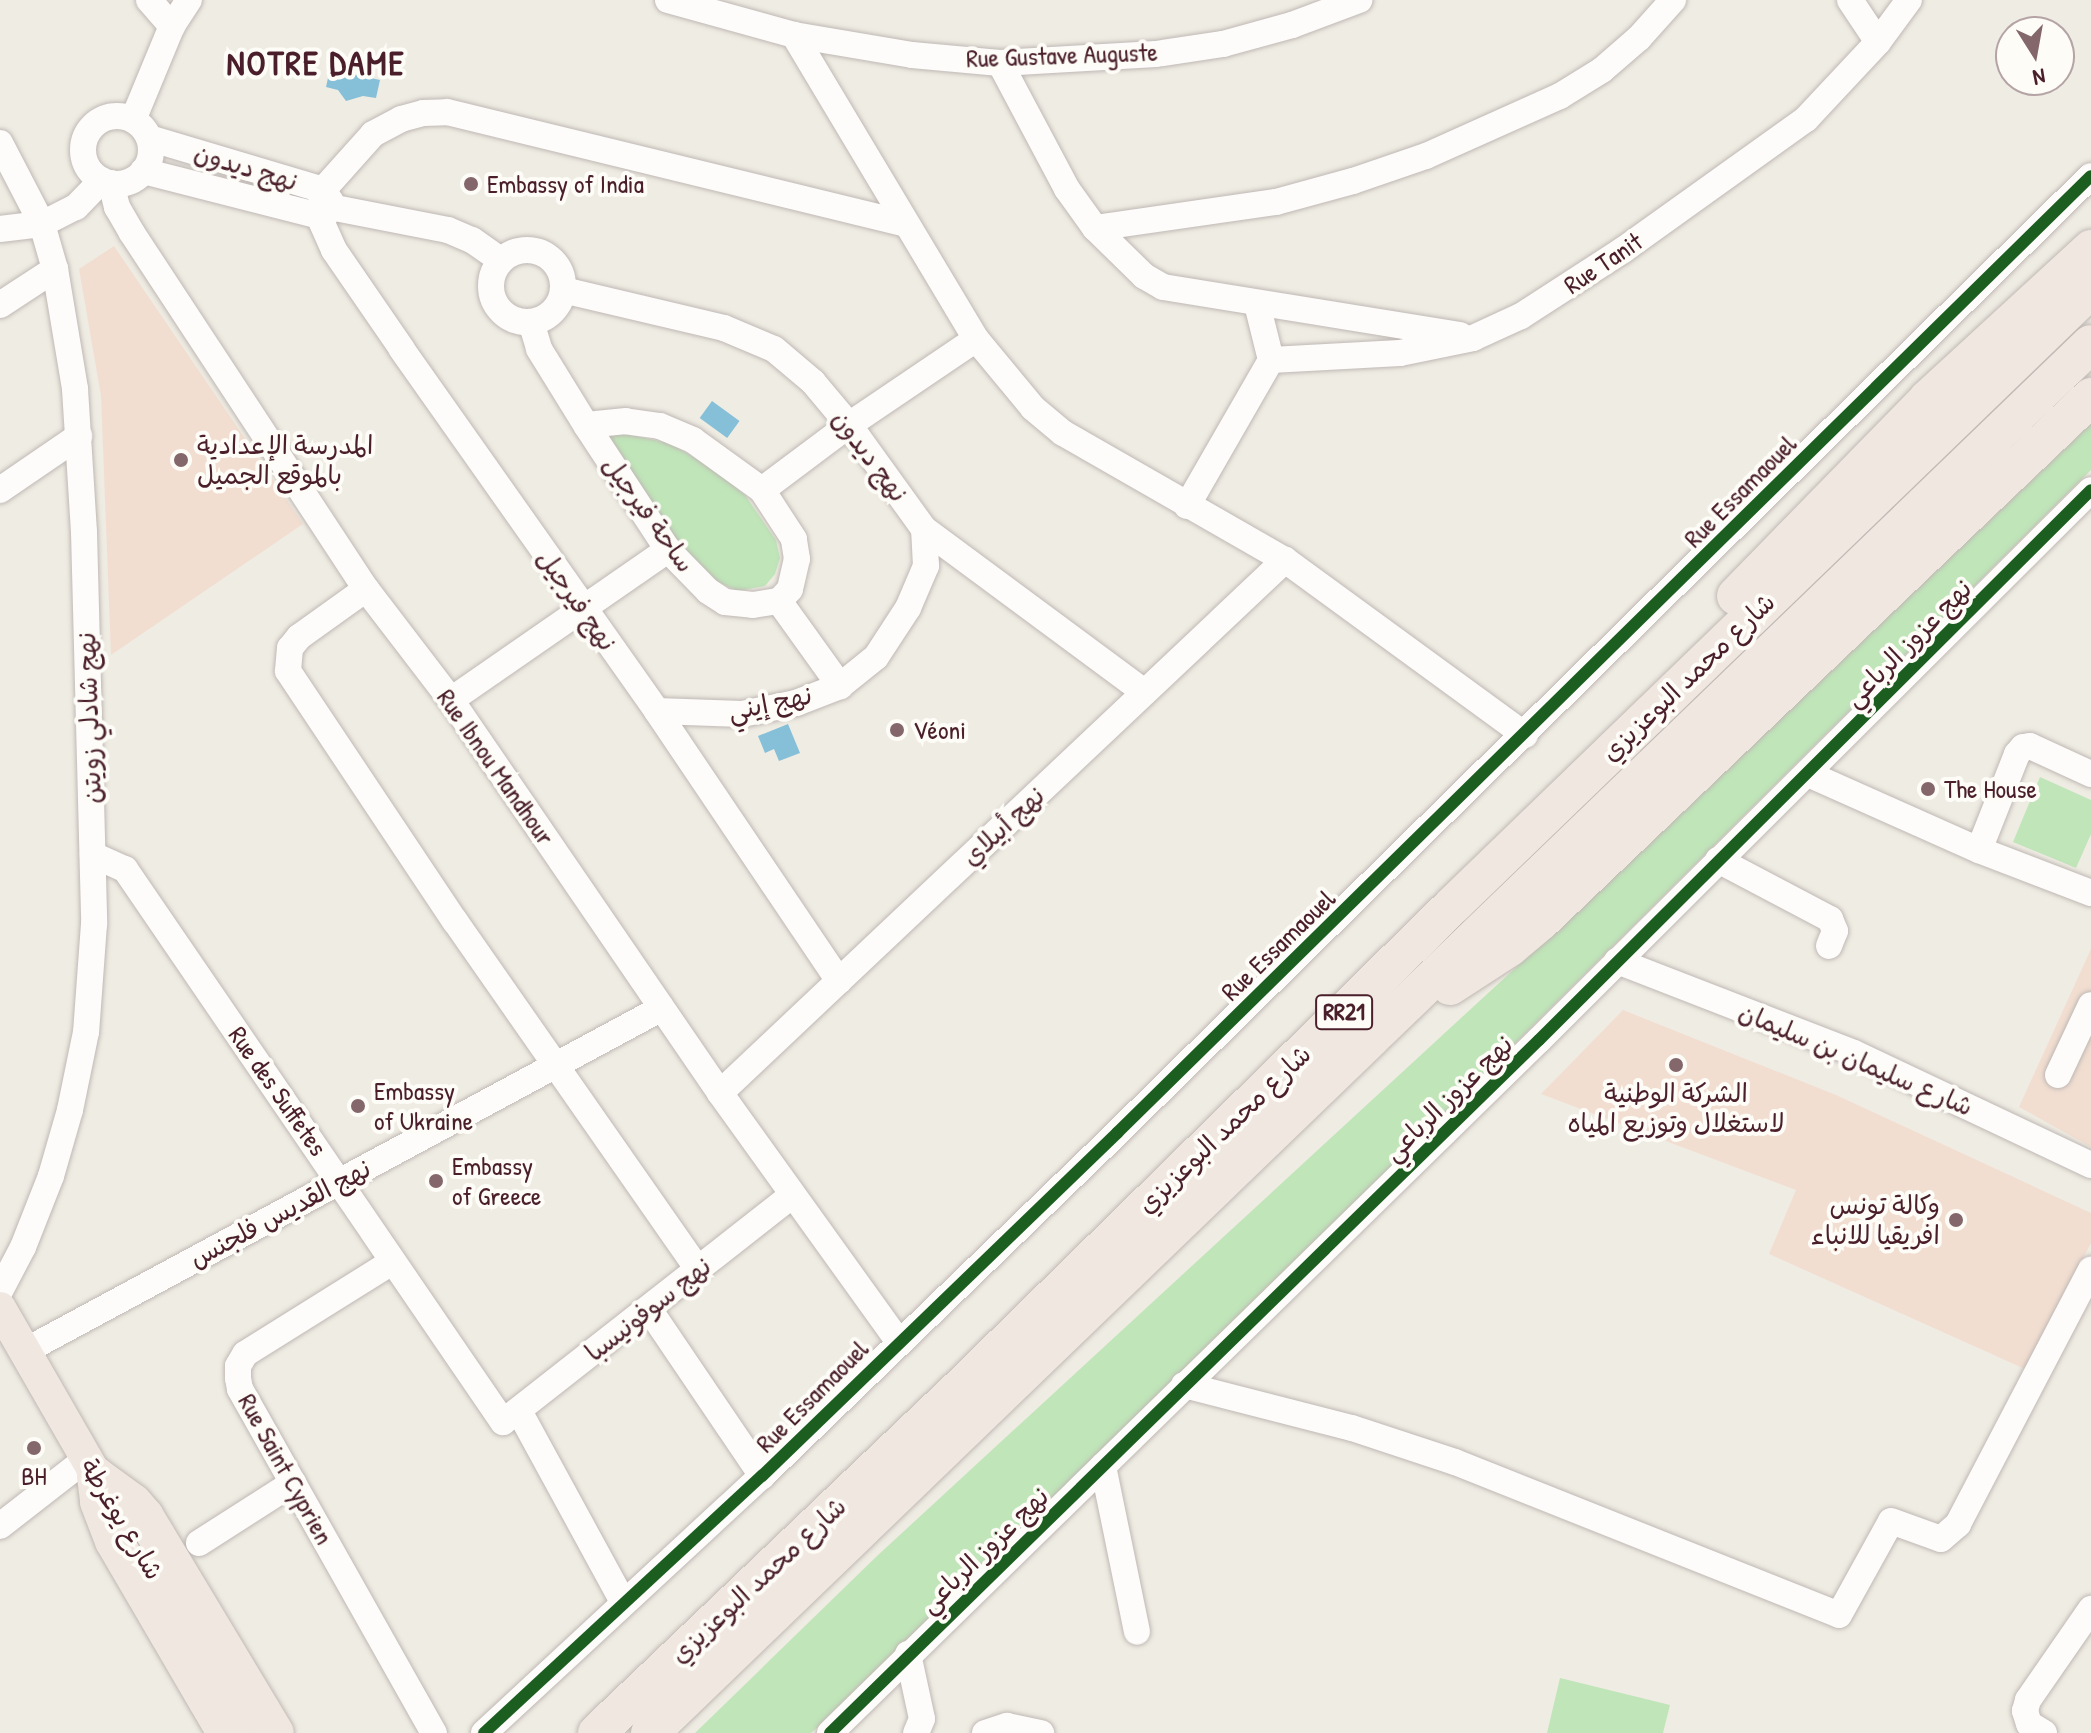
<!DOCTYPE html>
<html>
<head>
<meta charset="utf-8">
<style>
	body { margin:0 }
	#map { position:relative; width:2091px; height:1733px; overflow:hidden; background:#efece3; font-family:"Patrick Hand","Playpen Sans Arabic",sans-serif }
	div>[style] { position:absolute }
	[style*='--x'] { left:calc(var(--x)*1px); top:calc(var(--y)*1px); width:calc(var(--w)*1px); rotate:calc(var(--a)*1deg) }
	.built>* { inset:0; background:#f2ded1 }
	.green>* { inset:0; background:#c0e5b9 }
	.water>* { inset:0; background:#85bfd8; transform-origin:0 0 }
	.roads { filter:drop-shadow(0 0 2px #bfb8b4) drop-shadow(0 0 2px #bfb8b4) }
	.minor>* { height:26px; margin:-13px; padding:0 13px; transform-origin:13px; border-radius:13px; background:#fdfcfb }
	.minor>.ring { margin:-13px; padding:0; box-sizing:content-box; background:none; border:26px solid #fdfcfb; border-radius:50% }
	.major>* { height:32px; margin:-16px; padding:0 16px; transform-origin:16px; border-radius:16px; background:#f0e7e0 }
	.highway>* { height:38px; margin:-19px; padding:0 19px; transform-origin:19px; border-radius:19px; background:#f0e7e0 }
	.cycleway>* { height:12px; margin:-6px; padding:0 6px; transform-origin:6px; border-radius:6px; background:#1b5e20 }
	.dots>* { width:22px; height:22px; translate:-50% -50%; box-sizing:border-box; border:4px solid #fdfcf7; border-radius:50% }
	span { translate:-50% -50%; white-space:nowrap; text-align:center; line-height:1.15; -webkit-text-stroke:8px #fdfcf7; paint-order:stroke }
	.shield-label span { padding:2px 6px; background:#fdfcf7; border:2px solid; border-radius:6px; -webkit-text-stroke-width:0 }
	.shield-label { font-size:24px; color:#4a1f2b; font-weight:700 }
	.street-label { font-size:26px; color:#4a1f2b }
	.poi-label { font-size:26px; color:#4a1f2b }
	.left { translate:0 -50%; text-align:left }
	.right { translate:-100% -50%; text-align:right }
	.district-label { font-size:34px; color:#4a1f2b; font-weight:700; letter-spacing:2px }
	.north { position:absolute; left:1995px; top:16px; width:80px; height:80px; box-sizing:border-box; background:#fdfcf7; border:2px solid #b5a4a5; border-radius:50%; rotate:169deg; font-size:22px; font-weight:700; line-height:32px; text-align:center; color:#4a1f2b }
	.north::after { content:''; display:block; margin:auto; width:28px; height:36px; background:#84676b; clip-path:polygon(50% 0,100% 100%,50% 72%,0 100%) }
</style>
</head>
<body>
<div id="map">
	<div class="built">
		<div style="clip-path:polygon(114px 246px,303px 524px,111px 655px,101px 396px,79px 269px)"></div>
		<div style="clip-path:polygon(2091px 949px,2091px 1147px,2019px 1107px)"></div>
		<div style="clip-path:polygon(1623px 1010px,1836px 1095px,2091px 1213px,2091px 1243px,2025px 1369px,1769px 1254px,1796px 1190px,1541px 1094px)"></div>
	</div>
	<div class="green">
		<div style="clip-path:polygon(2091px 424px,2091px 470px,897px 1659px,811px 1733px,695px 1733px,877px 1556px,1600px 890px)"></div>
		<div style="clip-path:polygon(625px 434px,669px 443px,710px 467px,745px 495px,776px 540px,780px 558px,775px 574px,765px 586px,737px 591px,699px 572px,604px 436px)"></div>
		<div style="clip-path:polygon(2040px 777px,2091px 800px,2091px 834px,2076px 868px,2013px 842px)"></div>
		<div style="clip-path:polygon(1560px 1678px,1670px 1705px,1663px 1733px,1547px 1733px)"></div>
	</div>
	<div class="water">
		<div style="clip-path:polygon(330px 69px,380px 80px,376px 98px,363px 96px,346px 101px,338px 90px,326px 87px)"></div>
		<div style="left:712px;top:401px;width:34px;height:21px;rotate:36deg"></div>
		<div style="clip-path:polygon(788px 724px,800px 753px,779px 761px,774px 749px,765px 753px,758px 736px)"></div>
	</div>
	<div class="roads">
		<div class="minor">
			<div style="--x:149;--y:0;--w:35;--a:49"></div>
			<div style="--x:668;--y:0;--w:131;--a:15.5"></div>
			<div style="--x:794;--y:35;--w:120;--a:9.6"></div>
			<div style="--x:912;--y:55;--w:88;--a:5.2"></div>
			<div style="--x:1000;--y:63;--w:156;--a:-3.3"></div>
			<div style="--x:1156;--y:54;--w:68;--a:-8.5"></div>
			<div style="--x:1223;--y:44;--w:72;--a:-15.4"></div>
			<div style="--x:1292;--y:25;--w:72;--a:-20.5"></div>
			<div style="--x:1850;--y:0;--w:50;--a:56.3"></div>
			<div style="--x:794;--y:35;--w:354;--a:59.1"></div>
			<div style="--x:976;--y:339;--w:89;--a:50.4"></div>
			<div style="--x:1033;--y:408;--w:39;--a:40"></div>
			<div style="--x:1063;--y:433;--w:256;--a:29.8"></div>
			<div style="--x:1285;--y:560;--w:297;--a:36.1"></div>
			<div style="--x:1000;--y:63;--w:143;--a:62"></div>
			<div style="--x:1067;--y:189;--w:48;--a:54.3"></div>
			<div style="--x:1095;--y:228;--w:183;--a:-8.2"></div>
			<div style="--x:1276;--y:202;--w:80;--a:-15.3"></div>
			<div style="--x:1353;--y:181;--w:77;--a:-18.9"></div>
			<div style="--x:1426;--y:156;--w:147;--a:-24.1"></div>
			<div style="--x:1560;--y:96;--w:49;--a:-31.8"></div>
			<div style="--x:1602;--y:70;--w:49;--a:-40.9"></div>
			<div style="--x:1639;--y:38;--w:51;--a:-48.2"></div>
			<div class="ring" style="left:83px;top:116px;width:42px;height:42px"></div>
			<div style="--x:133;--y:120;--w:102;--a:-67.5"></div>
			<div style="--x:172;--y:26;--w:31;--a:-57"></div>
			<div style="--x:149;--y:138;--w:182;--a:16.6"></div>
			<div style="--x:323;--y:190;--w:14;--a:56"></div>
			<div style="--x:0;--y:143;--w:91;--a:62.6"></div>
			<div style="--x:42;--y:224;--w:47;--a:73.9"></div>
			<div style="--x:55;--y:269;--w:122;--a:80.5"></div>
			<div style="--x:75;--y:389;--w:143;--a:86.4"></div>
			<div style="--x:84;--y:532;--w:392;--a:88.5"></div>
			<div style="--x:94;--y:924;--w:108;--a:94.2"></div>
			<div style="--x:86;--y:1032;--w:80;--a:101.6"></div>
			<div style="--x:70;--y:1110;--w:69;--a:106.1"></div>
			<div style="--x:51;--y:1176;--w:76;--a:111.5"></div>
			<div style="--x:23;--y:1247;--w:50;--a:117.6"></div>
			<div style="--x:143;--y:171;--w:182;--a:14.3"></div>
			<div style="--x:319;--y:216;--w:18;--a:-27"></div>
			<div style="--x:335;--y:208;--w:115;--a:11"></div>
			<div style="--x:448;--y:230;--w:26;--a:23"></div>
			<div style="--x:472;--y:240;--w:35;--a:35"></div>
			<div style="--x:111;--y:183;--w:25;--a:76"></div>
			<div style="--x:117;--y:207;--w:30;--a:60"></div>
			<div style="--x:132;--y:233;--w:426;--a:56.7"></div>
			<div style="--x:366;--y:589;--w:140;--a:52.6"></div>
			<div style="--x:451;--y:700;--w:476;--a:55.6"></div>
			<div style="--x:720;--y:1093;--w:305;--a:54.3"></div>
			<div style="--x:1095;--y:228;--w:69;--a:44.4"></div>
			<div style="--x:1144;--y:276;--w:22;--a:30"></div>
			<div style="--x:1163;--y:287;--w:301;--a:9.2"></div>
			<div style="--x:0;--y:229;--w:42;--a:-6.8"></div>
			<div style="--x:42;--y:224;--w:38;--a:-27"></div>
			<div style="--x:76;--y:207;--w:37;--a:-46"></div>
			<div class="ring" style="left:491px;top:250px;width:46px;height:46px"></div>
			<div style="--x:563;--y:290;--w:165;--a:13.3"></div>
			<div style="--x:724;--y:328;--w:54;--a:22.8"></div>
			<div style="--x:774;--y:349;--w:51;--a:40.2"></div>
			<div style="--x:813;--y:382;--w:56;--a:50.1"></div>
			<div style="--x:849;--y:425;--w:128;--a:54.2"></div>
			<div style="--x:924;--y:529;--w:274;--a:36.5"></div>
			<div style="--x:0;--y:305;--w:66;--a:-33.2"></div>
			<div style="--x:531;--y:322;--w:28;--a:73"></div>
			<div style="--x:539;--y:349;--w:89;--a:58.3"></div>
			<div style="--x:586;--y:425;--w:149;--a:56.7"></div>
			<div style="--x:668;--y:550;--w:57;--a:45.7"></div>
			<div style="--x:708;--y:591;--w:20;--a:33"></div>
			<div style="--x:725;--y:602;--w:28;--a:6"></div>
			<div style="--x:753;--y:605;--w:26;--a:-9"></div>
			<div style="--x:779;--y:601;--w:16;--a:-47"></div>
			<div style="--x:790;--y:589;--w:31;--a:-77"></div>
			<div style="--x:797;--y:559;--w:20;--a:-99"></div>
			<div style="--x:794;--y:539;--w:59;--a:-123.1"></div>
			<div style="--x:762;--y:490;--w:85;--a:-144.1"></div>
			<div style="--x:693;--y:440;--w:36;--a:-157"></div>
			<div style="--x:660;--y:426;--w:34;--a:-172"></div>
			<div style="--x:626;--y:421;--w:40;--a:174.3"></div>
			<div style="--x:1271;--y:360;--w:129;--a:-3.1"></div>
			<div style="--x:1400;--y:353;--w:75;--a:-11.6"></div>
			<div style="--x:1473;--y:338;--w:53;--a:-24.6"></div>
			<div style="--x:1521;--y:316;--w:121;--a:-32.9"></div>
			<div style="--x:1623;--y:250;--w:225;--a:-35.6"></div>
			<div style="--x:1806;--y:119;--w:105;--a:-46.9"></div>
			<div style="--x:1878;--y:42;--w:52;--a:-53.6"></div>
			<div style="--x:0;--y:490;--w:96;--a:-34.4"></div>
			<div style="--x:762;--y:490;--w:109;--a:-36.8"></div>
			<div style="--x:849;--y:425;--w:153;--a:-34.1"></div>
			<div style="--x:1187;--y:506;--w:168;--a:-60.1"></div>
			<div style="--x:1271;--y:360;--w:58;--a:-104"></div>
			<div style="--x:366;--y:589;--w:82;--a:144.4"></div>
			<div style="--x:299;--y:637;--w:14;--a:129"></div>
			<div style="--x:290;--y:648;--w:23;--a:95"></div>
			<div style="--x:288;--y:671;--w:301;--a:56.3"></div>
			<div style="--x:455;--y:921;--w:424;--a:55.1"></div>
			<div style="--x:779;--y:601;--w:105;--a:54.3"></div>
			<div style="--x:451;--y:700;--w:264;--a:-34.7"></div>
			<div style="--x:657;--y:711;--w:85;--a:2"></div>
			<div style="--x:742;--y:714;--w:55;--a:-11.5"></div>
			<div style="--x:796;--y:703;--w:47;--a:-21.1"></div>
			<div style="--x:840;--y:686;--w:46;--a:-38.9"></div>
			<div style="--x:876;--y:657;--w:59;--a:-56.9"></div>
			<div style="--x:908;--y:608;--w:46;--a:-66.8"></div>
			<div style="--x:926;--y:566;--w:37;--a:-93"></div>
			<div style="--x:1808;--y:774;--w:187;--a:24"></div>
			<div style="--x:1979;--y:850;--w:120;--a:21"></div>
			<div style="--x:1979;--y:850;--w:103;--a:-68.4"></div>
			<div style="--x:2017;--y:754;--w:9;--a:-49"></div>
			<div style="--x:2023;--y:747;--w:7;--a:-8"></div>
			<div style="--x:2030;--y:746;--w:67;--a:24.7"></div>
			<div style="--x:93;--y:855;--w:35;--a:24"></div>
			<div style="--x:125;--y:869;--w:670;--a:55.65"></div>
			<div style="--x:503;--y:1422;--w:367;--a:-38.1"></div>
			<div style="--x:1718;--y:860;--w:127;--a:27.8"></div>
			<div style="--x:1830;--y:919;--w:13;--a:67"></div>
			<div style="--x:1835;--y:931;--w:16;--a:112"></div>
			<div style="--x:1617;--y:961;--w:254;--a:21.2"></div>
			<div style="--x:1854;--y:1053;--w:262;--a:25.3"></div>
			<div style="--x:839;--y:981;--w:326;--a:-124"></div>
			<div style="--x:657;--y:711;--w:443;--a:-125.2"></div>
			<div style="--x:402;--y:349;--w:120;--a:-124.5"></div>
			<div style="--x:334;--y:250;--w:37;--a:-114"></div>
			<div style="--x:319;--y:216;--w:26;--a:-81"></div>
			<div style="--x:323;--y:190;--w:75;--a:-48.2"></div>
			<div style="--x:373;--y:134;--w:32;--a:-28"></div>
			<div style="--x:401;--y:119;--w:23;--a:-15"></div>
			<div style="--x:423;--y:113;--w:24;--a:-2"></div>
			<div style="--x:447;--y:112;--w:471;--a:13.7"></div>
			<div style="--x:2058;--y:1075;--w:77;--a:-64.8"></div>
			<div style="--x:720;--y:1093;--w:777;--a:-43.33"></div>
			<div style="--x:392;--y:1262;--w:173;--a:148"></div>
			<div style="--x:245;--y:1354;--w:14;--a:120"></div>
			<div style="--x:238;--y:1366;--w:12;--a:90"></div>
			<div style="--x:238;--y:1378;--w:11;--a:80"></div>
			<div style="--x:240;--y:1389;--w:395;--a:60.6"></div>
			<div style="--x:649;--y:1309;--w:202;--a:55.9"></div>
			<div style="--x:25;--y:1351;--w:723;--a:-28.3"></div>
			<div style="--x:1184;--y:1385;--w:173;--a:14.4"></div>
			<div style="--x:1352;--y:1428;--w:108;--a:18.3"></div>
			<div style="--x:1455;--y:1462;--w:413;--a:21.7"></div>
			<div style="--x:1839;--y:1615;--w:107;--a:-61"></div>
			<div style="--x:1891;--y:1521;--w:53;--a:19.8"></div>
			<div style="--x:1941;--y:1539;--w:23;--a:-41"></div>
			<div style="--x:1958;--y:1524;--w:287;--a:-62.4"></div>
			<div style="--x:519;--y:1411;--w:217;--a:61.4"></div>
			<div style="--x:1103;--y:1466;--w:169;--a:78.4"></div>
			<div style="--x:0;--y:1526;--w:109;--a:-37.9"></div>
			<div style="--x:199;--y:1543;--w:112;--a:-32.6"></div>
			<div style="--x:908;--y:1654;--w:66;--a:77.8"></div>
			<div style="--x:922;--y:1719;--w:15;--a:113"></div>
			<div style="--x:484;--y:1733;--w:379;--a:-42.8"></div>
			<div style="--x:762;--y:1476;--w:494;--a:-44"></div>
			<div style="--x:1117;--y:1133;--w:1365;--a:-44.5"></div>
			<div style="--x:830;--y:1733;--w:991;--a:-44.35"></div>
			<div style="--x:1539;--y:1040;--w:779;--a:-44.9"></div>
			<div style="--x:985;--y:1733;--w:23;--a:-18"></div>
			<div style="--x:1007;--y:1726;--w:35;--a:12"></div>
			<div style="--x:2044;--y:1733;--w:17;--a:-149"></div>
			<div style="--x:2029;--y:1724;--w:14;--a:-107"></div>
			<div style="--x:2025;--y:1711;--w:11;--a:-75"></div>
			<div style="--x:2028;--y:1700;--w:111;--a:-55.3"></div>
		</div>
		<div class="major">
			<div style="--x:0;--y:1308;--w:217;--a:60.1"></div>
			<div style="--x:153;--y:1570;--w:190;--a:59.2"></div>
		</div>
		<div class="highway">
			<div style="--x:1736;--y:596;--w:275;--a:-45.7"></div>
			<div style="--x:1928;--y:399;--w:222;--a:-42.6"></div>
			<div style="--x:1450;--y:986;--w:72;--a:-33"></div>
			<div style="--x:1510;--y:947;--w:40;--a:-40"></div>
			<div style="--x:1541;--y:921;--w:760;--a:-43.61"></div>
			<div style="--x:96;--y:1476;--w:46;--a:36.1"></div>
			<div style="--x:133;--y:1503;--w:18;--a:49"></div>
			<div style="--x:145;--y:1517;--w:252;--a:59"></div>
			<div style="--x:96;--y:1476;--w:26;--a:83"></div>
			<div style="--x:99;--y:1502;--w:42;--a:69"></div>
			<div style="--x:114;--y:1541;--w:222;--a:59.7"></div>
			<div style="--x:597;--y:1733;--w:502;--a:-43.55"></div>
			<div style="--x:961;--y:1387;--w:687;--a:-44.41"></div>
			<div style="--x:1452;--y:906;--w:888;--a:-44"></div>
			<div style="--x:650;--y:1733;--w:2001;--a:-43.95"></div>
		</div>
	</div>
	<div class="cycleway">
		<div style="--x:484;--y:1733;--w:379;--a:-42.8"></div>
		<div style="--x:762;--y:1476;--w:494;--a:-44"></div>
		<div style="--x:1117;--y:1133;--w:1365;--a:-44.5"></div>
		<div style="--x:830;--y:1733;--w:991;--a:-44.35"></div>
		<div style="--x:1539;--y:1040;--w:779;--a:-44.9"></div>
	</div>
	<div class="dots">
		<div style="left:471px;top:184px;background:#84676b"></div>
		<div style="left:181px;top:460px;background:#84676b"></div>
		<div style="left:897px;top:730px;background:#84676b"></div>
		<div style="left:1928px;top:789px;background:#84676b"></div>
		<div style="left:1676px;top:1065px;background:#84676b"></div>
		<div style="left:358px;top:1106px;background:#84676b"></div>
		<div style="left:436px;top:1181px;background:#84676b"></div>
		<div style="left:1956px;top:1220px;background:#84676b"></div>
		<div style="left:34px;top:1448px;background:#84676b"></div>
	</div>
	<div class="shield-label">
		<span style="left:1344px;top:1012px">RR21</span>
	</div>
	<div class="street-label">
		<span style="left:1062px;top:55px;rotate:-2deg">Rue Gustave Auguste</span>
		<span style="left:246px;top:167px;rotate:17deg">نهج ديدون</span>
		<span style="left:1603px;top:263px;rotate:-34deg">Rue Tanit</span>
		<span style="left:870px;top:456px;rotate:53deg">نهج ديدون</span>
		<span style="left:1740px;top:491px;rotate:-45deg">Rue Essamaouel</span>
		<span style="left:649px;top:514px;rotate:54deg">ساحة فيرجيل</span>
		<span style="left:577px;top:600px;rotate:55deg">نهج فيرجيل</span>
		<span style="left:1908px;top:643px;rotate:-45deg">نهج عزوز الرباعي</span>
		<span style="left:1688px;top:677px;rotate:-44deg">شارع محمد البوعزيزي</span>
		<span style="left:770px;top:703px;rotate:-12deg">نهج إيني</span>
		<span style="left:89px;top:718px;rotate:-92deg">نهج شادلي زويتن</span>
		<span style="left:496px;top:767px;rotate:55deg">Rue Ibnou Mandhour</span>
		<span style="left:1003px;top:826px;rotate:-43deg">نهج أبيلاي</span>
		<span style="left:1278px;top:945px;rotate:-44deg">Rue Essamaouel</span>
		<span style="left:1856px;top:1059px;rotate:23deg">شارع سليمان بن سليمان</span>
		<span style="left:278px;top:1091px;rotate:55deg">Rue des Suffetes</span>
		<span style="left:1448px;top:1098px;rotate:-44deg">نهج عزوز الرباعي</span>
		<span style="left:1224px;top:1129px;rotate:-44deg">شارع محمد البوعزيزي</span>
		<span style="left:280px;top:1213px;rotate:-28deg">نهج القديس فلجنس</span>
		<span style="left:648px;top:1309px;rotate:-38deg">نهج سوفونيسبا</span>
		<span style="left:812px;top:1396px;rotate:-45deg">Rue Essamaouel</span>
		<span style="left:286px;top:1469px;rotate:61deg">Rue Saint Cyprien</span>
		<span style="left:122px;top:1519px;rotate:59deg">شارع يوغرطة</span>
		<span style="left:984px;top:1550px;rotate:-44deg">نهج عزوز الرباعي</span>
		<span style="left:758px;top:1580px;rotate:-43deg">شارع محمد البوعزيزي</span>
	</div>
	<div class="poi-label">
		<span class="left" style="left:487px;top:184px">Embassy of India</span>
		<span class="left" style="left:197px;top:460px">المدرسة الإعدادية<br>بالموقع الجميل</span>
		<span class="left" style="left:913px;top:730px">Véoni</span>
		<span class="left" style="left:1944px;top:789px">The House</span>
		<span class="left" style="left:374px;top:1106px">Embassy<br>of Ukraine</span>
		<span style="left:1676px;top:1108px">الشركة الوطنية<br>لاستغلال وتوزيع المياه</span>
		<span class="left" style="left:452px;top:1181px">Embassy<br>of Greece</span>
		<span class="right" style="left:1940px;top:1220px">وكالة تونس<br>افريقيا للانباء</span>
		<span style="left:34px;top:1476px">BH</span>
	</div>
	<div class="district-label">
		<span style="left:316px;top:64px">NOTRE DAME</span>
	</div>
	<div class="north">N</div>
</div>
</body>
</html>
